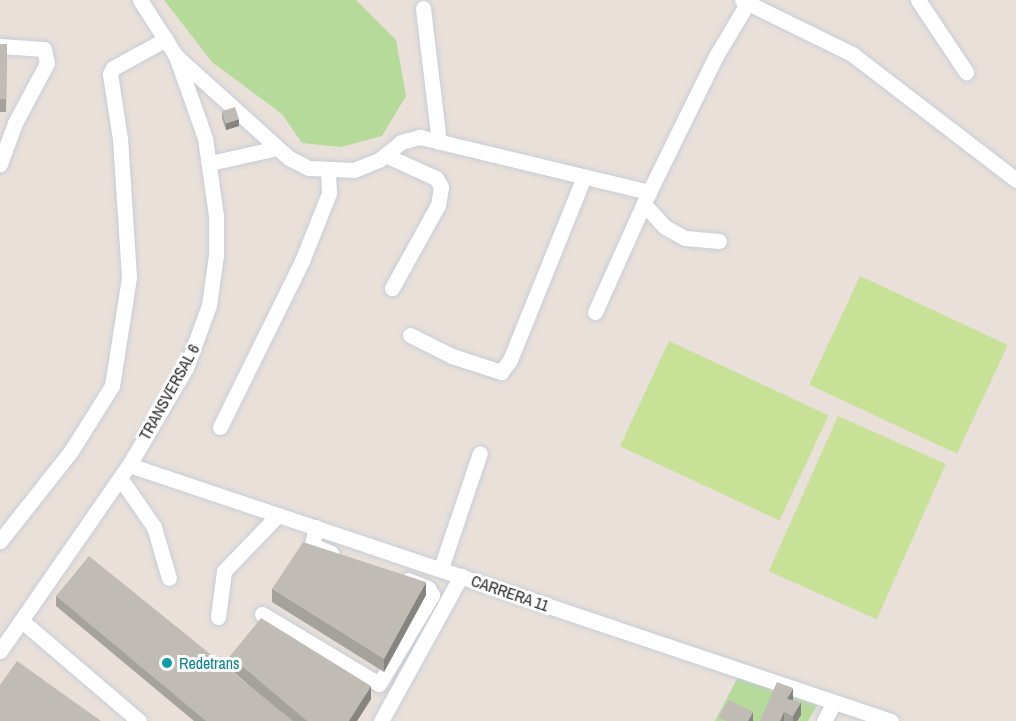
<!DOCTYPE html>
<html>
<head>
<meta charset="utf-8">
<style>
	body { margin:0 }
	#map { position:relative; width:1016px; height:721px; overflow:hidden; background:#e8e0d9; font-family:"Archivo Narrow",sans-serif }
	div>[style] { position:absolute }
	[style*='--x'] { left:calc(var(--x)*1px); top:calc(var(--y)*1px); width:calc(var(--w)*1px); rotate:calc(var(--a)*1deg) }
	.green>* { inset:0; background:#b5da9a }
	.pitch>* { inset:0; background:#c7e197; transform-origin:0 0 }
	.roads { filter:drop-shadow(0 0 2px #c8ccd7) drop-shadow(0 0 2px #c8ccd7) }
	.minor>* { height:15px; margin:-7.5px; padding:0 7.5px; transform-origin:7.5px; border-radius:7.5px; background:#fff }
	.wall>* { inset:0; background:#a5a29c }
	.shaded-wall>* { inset:0; background:#86847f }
	.building>* { inset:0; background:#c0bcb5; transform-origin:0 0 }
	.dots>* { width:16px; height:16px; translate:-50% -50%; box-sizing:border-box; border:3px solid #fff; border-radius:50% }
	span { translate:-50% -50%; white-space:nowrap; text-align:center; line-height:1.15; -webkit-text-stroke:6px #fff; paint-order:stroke }
	.street-label { font-size:16px; color:#272727 }
	.culture-label { font-size:16px; color:#0d838f }
	.left { translate:0 -50%; text-align:left }
</style>
</head>
<body>
<div id="map">
	<div class="green">
		<div style="clip-path:polygon(164px 0,356px 0,396px 40px,406px 96px,382px 136px,341px 147px,302px 143px,282px 114px,212px 62px)"></div>
		<div style="clip-path:polygon(738px 677px,817px 705px,808px 721px,715px 721px)"></div>
	</div>
	<div class="pitch">
		<div style="left:860px;top:276px;width:163px;height:120px;rotate:25deg"></div>
		<div style="left:669px;top:341px;width:176px;height:116px;rotate:25deg"></div>
		<div style="left:838px;top:416px;width:118px;height:170px;rotate:24deg"></div>
	</div>
	<div class="roads">
		<div class="minor">
			<div style="--x:742;--y:0;--w:123;--a:26.1"></div>
			<div style="--x:852;--y:54;--w:207;--a:37.5"></div>
			<div style="--x:918;--y:0;--w:87;--a:56.3"></div>
			<div style="--x:423;--y:8;--w:135;--a:83.2"></div>
			<div style="--x:0;--y:46;--w:44;--a:3.9"></div>
			<div style="--x:44;--y:49;--w:14;--a:78"></div>
			<div style="--x:47;--y:63;--w:68;--a:118.1"></div>
			<div style="--x:15;--y:123;--w:44;--a:110.1"></div>
			<div style="--x:176;--y:56;--w:152;--a:42.1"></div>
			<div style="--x:289;--y:158;--w:22;--a:27"></div>
			<div style="--x:309;--y:168;--w:45;--a:2.5"></div>
			<div style="--x:354;--y:170;--w:27;--a:-22"></div>
			<div style="--x:379;--y:160;--w:28;--a:-39"></div>
			<div style="--x:401;--y:142;--w:20;--a:-15"></div>
			<div style="--x:420;--y:137;--w:236;--a:13.5"></div>
			<div style="--x:649;--y:192;--w:152;--a:-63.8"></div>
			<div style="--x:716;--y:56;--w:63;--a:-59.3"></div>
			<div style="--x:385;--y:155;--w:56;--a:24.3"></div>
			<div style="--x:436;--y:178;--w:10;--a:61"></div>
			<div style="--x:441;--y:187;--w:18;--a:99"></div>
			<div style="--x:438;--y:205;--w:95;--a:119"></div>
			<div style="--x:210;--y:163;--w:69;--a:-12.6"></div>
			<div style="--x:644;--y:204;--w:31;--a:48"></div>
			<div style="--x:665;--y:227;--w:23;--a:29"></div>
			<div style="--x:685;--y:238;--w:34;--a:5"></div>
			<div style="--x:595;--y:312;--w:132;--a:-65.8"></div>
			<div style="--x:410;--y:335;--w:47;--a:26.6"></div>
			<div style="--x:452;--y:356;--w:52;--a:18.1"></div>
			<div style="--x:501;--y:372;--w:15;--a:-53"></div>
			<div style="--x:510;--y:360;--w:197;--a:-68"></div>
			<div style="--x:220;--y:427;--w:185;--a:-63.7"></div>
			<div style="--x:302;--y:261;--w:73;--a:-68.3"></div>
			<div style="--x:329;--y:193;--w:22;--a:-93"></div>
			<div style="--x:129;--y:465;--w:804;--a:18.57"></div>
			<div style="--x:120;--y:478;--w:60;--a:55.2"></div>
			<div style="--x:154;--y:527;--w:53;--a:73.6"></div>
			<div style="--x:316;--y:527;--w:18;--a:103"></div>
			<div style="--x:312;--y:545;--w:21;--a:23"></div>
			<div style="--x:0;--y:541;--w:115;--a:-51.7"></div>
			<div style="--x:71;--y:451;--w:77;--a:-57.8"></div>
			<div style="--x:112;--y:386;--w:110;--a:-81.1"></div>
			<div style="--x:129;--y:277;--w:138;--a:-93.7"></div>
			<div style="--x:120;--y:139;--w:66;--a:-98.7"></div>
			<div style="--x:110;--y:74;--w:7;--a:-63"></div>
			<div style="--x:113;--y:68;--w:60;--a:-28.7"></div>
			<div style="--x:441;--y:568;--w:121;--a:-71.3"></div>
			<div style="--x:262;--y:614;--w:136;--a:30.9"></div>
			<div style="--x:379;--y:684;--w:104;--a:-59.2"></div>
			<div style="--x:432;--y:595;--w:8;--a:-120"></div>
			<div style="--x:428;--y:588;--w:22;--a:-159"></div>
			<div style="--x:218;--y:617;--w:46;--a:-82.6"></div>
			<div style="--x:224;--y:571;--w:78;--a:-46"></div>
			<div style="--x:22;--y:621;--w:154;--a:40.5"></div>
			<div style="--x:0;--y:651;--w:226;--a:-55.3"></div>
			<div style="--x:129;--y:465;--w:113;--a:-59.6"></div>
			<div style="--x:186;--y:368;--w:67;--a:-69.9"></div>
			<div style="--x:209;--y:305;--w:50;--a:-82"></div>
			<div style="--x:216;--y:255;--w:39;--a:-90"></div>
			<div style="--x:216;--y:216;--w:79;--a:-98"></div>
			<div style="--x:205;--y:138;--w:87;--a:-109.5"></div>
			<div style="--x:176;--y:56;--w:67;--a:-122.7"></div>
			<div style="--x:381;--y:721;--w:166;--a:-61.1"></div>
			<div style="--x:824;--y:721;--w:21;--a:-62"></div>
		</div>
	</div>
	<div class="wall">
		<div style="clip-path:polygon(0 44px,7px 44px,6px 112px,0 112px)"></div>
		<div style="clip-path:polygon(222px 111px,239px 126px,226px 130px,222px 118px)"></div>
		<div style="clip-path:polygon(272px 589px,426px 595px,384px 672px,272px 602px)"></div>
		<div style="clip-path:polygon(56px 596px,259px 694px,230px 669px,230px 656px,371px 699px,357px 721px,194px 721px,56px 606px)"></div>
		<div style="clip-path:polygon(793px 700px,801px 715px,797px 721px,760px 721px)"></div>
	</div>
	<div class="shaded-wall">
		<div style="clip-path:polygon(239px 119px,239px 126px,226px 130px,226px 123px)"></div>
		<div style="clip-path:polygon(426px 582px,426px 595px,384px 672px,384px 659px)"></div>
		<div style="clip-path:polygon(371px 686px,371px 699px,357px 721px,349px 721px)"></div>
		<div style="clip-path:polygon(793px 688px,793px 701px,787px 699px)"></div>
		<div style="clip-path:polygon(801px 702px,801px 715px,797px 721px,793px 721px,793px 716px)"></div>
		<div style="clip-path:polygon(753px 712px,753px 721px,748px 721px)"></div>
		<div style="clip-path:polygon(784px 712px,784px 721px,780px 721px)"></div>
	</div>
	<div class="building">
		<div style="clip-path:polygon(0 44px,7px 44px,6px 99px,0 99px)"></div>
		<div style="left:235px;top:107px;width:13px;height:14px;rotate:72deg"></div>
		<div style="clip-path:polygon(303px 542px,426px 582px,384px 659px,272px 589px)"></div>
		<div style="clip-path:polygon(89px 556px,293px 721px,206px 721px,56px 596px)"></div>
		<div style="clip-path:polygon(261px 618px,371px 686px,349px 721px,307px 721px,230px 656px)"></div>
		<div style="clip-path:polygon(17px 661px,101px 721px,0 721px,0 685px)"></div>
		<div style="clip-path:polygon(777px 682px,793px 688px,787px 699px,801px 702px,793px 716px,784px 712px,780px 721px,760px 721px)"></div>
		<div style="clip-path:polygon(729px 700px,753px 712px,748px 721px,726px 721px,718px 717px)"></div>
	</div>
	<div class="dots">
		<div style="left:167px;top:663px;background:#0f9aa8"></div>
	</div>
	<div class="street-label">
		<span style="left:169px;top:392px;rotate:-61deg">TRANSVERSAL 6</span>
		<span style="left:510px;top:593px;rotate:19deg">CARRERA 11</span>
	</div>
	<div class="culture-label">
		<span class="left" style="left:179px;top:663px">Redetrans</span>
	</div>
</div>
</body>
</html>
